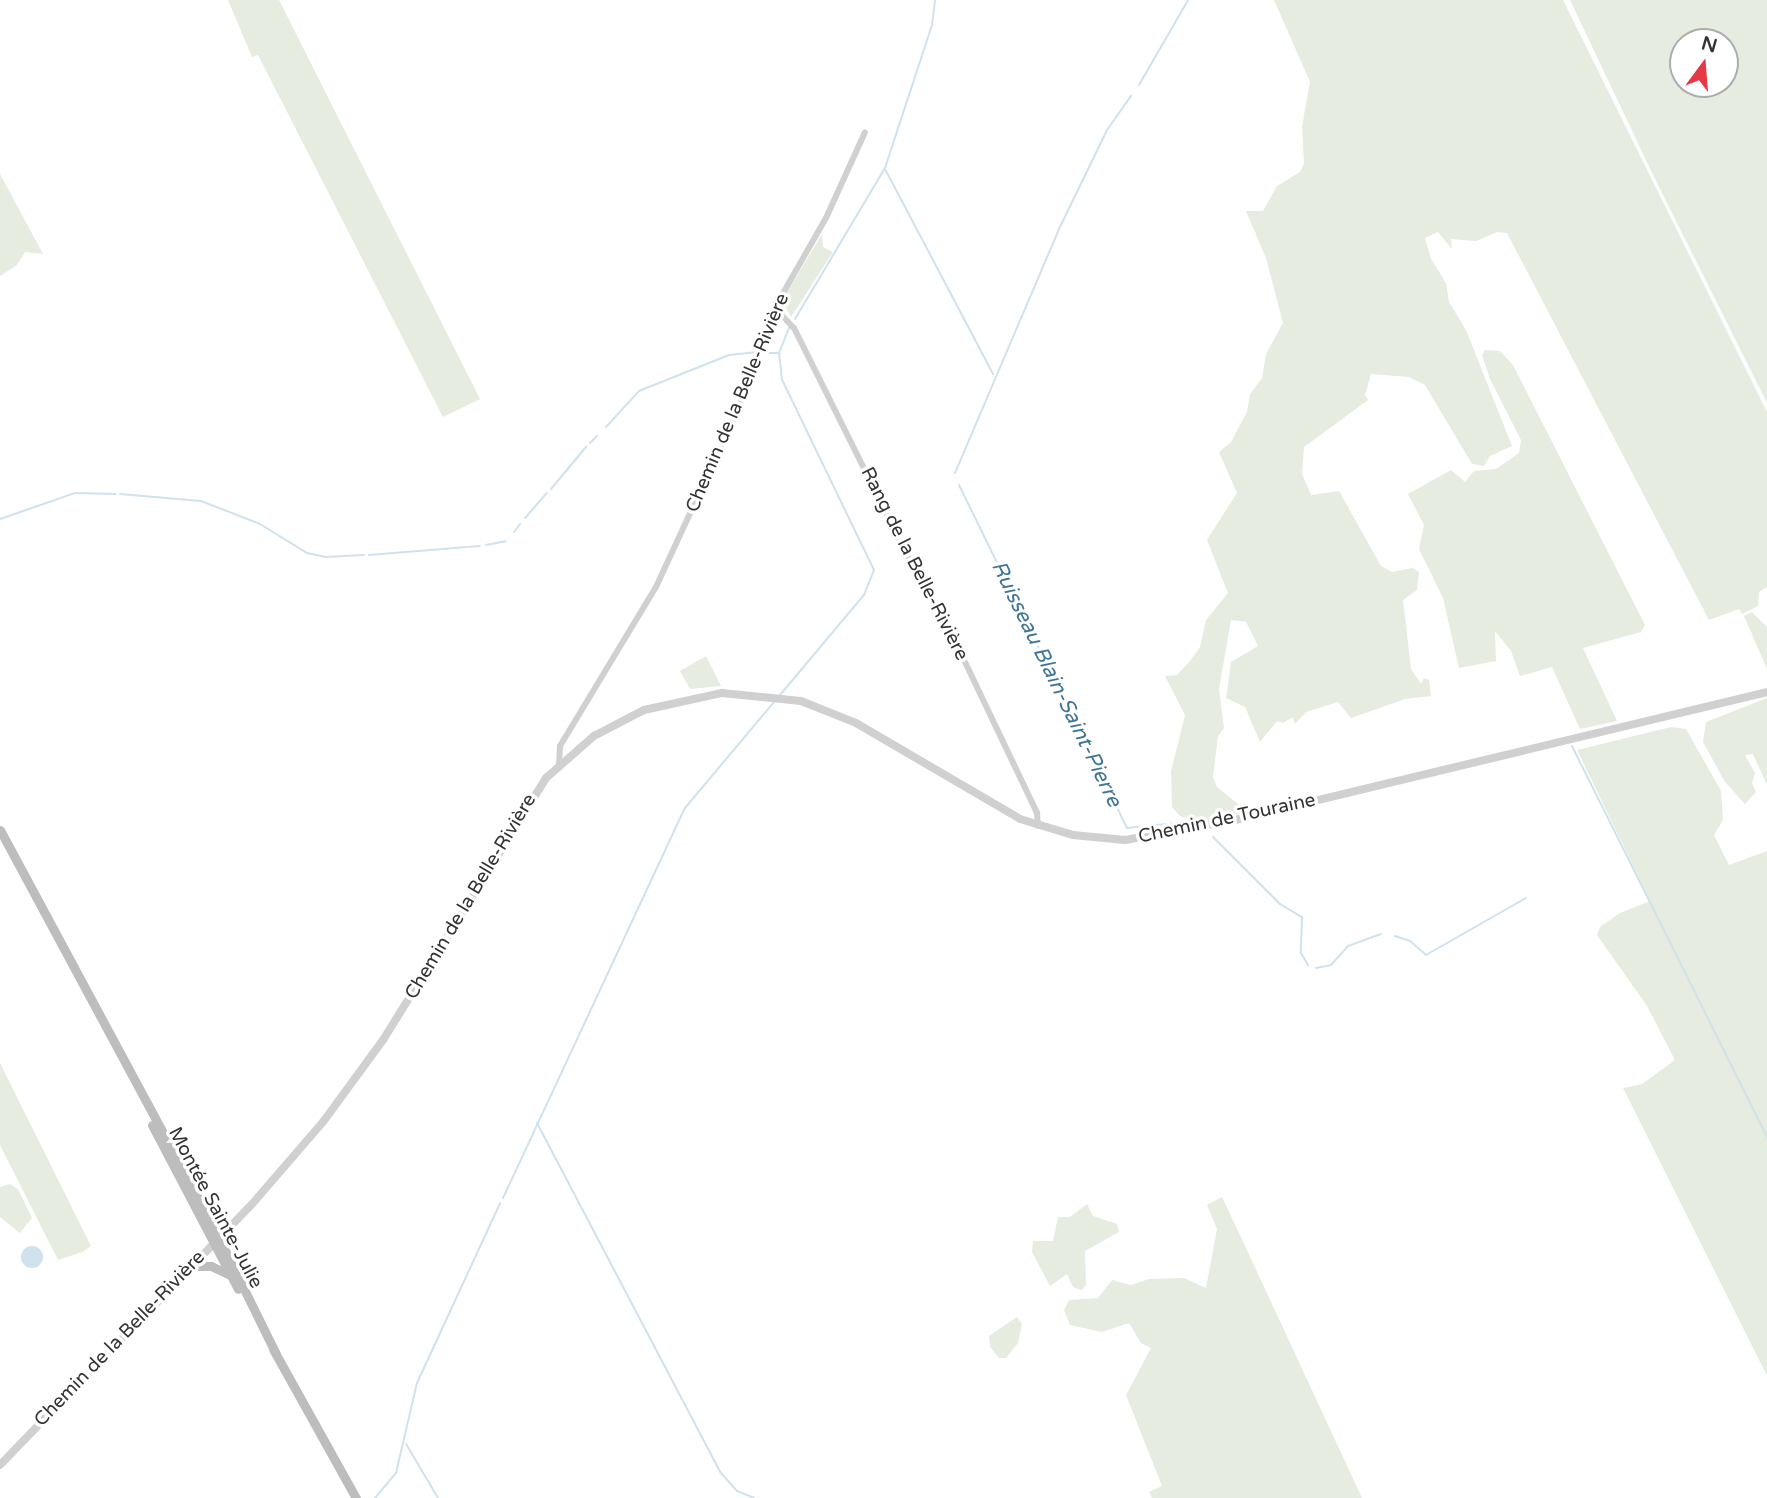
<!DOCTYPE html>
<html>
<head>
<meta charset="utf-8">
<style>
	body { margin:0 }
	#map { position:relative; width:1767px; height:1498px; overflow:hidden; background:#fff; font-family:"Varela Round",sans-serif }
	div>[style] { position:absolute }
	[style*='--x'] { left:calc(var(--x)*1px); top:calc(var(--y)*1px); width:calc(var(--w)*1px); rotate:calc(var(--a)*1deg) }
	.green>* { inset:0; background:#e6ecdf }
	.water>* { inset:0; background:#cfe2ee }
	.round { border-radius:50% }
	.stream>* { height:2px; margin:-1px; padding:0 1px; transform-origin:1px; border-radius:1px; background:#cfe2ee }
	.minor>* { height:6px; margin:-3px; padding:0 3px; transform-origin:3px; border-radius:3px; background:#d0d0d0 }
	.tertiary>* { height:8px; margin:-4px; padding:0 4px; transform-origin:4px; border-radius:4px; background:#d0d0d0 }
	.secondary>* { height:9px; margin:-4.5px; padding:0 4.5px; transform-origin:4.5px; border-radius:4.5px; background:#bdbdbd }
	span { translate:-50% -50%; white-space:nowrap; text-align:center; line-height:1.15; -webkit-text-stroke:7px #fff; paint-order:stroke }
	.street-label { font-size:19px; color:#333 }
	.water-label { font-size:21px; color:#3f7597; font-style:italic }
	.north { position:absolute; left:1669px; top:28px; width:70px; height:70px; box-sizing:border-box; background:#fff; border:2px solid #adadad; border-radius:50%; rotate:16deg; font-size:19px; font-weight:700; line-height:28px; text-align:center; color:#333 }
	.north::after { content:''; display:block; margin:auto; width:24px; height:32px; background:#e63946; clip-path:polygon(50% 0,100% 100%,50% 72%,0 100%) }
</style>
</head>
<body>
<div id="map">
	<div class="green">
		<div style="clip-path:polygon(228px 0,279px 0,480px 399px,443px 417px,258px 55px,252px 57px)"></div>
		<div style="clip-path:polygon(1274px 0,1563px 0,1767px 412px,1767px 587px,1759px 592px,1758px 606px,1742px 614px,1739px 609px,1709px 620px,1507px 233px,1497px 232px,1476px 241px,1451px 239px,1452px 249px,1438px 232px,1425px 238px,1431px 259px,1446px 283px,1449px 302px,1466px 330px,1512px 446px,1490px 456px,1484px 466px,1472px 464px,1425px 385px,1409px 377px,1371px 374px,1365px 395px,1368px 400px,1304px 447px,1302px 474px,1311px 495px,1339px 491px,1381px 566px,1392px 572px,1413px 568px,1419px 572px,1417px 590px,1403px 600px,1411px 669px,1421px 684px,1424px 678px,1429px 680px,1431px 696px,1405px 699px,1351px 718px,1338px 702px,1306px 712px,1295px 724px,1293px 717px,1283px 723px,1277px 721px,1260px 742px,1245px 707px,1226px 698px,1231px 662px,1258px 646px,1246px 622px,1231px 620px,1219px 689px,1224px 728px,1218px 736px,1213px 777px,1217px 787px,1248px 812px,1201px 823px,1180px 816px,1172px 807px,1171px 771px,1185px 715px,1165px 676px,1177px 675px,1190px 661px,1200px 647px,1206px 620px,1228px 593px,1207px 540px,1237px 493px,1219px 452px,1231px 442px,1247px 412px,1250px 394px,1262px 378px,1266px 354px,1283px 323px,1266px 258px,1246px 211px,1263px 211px,1277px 186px,1300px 172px,1304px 164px,1302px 126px,1310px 82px)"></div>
		<div style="clip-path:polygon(evenodd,1570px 0,1767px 0,1767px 403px,1654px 177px,1570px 0,1725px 42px,1725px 84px,1683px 84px,1683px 42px,1725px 42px)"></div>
		<div style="clip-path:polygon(0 174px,43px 254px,25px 252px,17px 265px,0 276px)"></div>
		<div style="clip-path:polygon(822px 234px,823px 247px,833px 252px,791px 317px,782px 301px)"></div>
		<div style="clip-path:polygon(1485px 350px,1500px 351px,1513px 365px,1645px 625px,1641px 632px,1583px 648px,1617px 721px,1580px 729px,1552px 667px,1520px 676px,1511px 651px,1495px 631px,1496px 661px,1459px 668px,1443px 598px,1419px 549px,1424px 525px,1408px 494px,1451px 470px,1465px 482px,1474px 471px,1496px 469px,1519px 453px,1521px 440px,1490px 379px,1482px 355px)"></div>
		<div style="clip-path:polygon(1752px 612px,1767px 627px,1767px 669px,1744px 616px)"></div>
		<div style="clip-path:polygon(706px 656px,721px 686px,690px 689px,680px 671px)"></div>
		<div style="clip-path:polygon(1767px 698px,1767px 785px,1753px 754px,1745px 755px,1755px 773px,1752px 783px,1756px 792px,1745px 804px,1725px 782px,1703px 742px,1706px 722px)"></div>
		<div style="clip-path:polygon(1671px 727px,1686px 729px,1721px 791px,1723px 820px,1714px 835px,1729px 865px,1767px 851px,1767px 1376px,1623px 1088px,1642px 1084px,1675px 1060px,1647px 1006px,1597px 935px,1600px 927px,1620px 913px,1650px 901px,1577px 750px)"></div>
		<div style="clip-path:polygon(0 1063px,91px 1246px,82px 1252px,58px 1260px,0 1145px)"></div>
		<div style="clip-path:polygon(10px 1184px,18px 1189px,32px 1218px,20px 1233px,0 1217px,0 1187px)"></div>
		<div style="clip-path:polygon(1222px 1197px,1239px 1233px,1362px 1498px,1152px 1498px,1149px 1492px,1162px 1486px,1126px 1395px,1151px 1348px,1141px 1343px,1129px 1323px,1102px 1332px,1070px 1325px,1064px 1310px,1069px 1300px,1098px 1298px,1112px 1280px,1131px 1285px,1149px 1279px,1184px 1278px,1206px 1288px,1217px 1229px,1207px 1205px)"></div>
		<div style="clip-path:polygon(1087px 1204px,1093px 1216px,1117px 1224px,1119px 1232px,1085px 1251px,1086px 1285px,1082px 1290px,1073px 1287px,1067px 1274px,1050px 1286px,1032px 1252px,1033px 1241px,1053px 1241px,1058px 1217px,1070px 1217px)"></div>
		<div style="clip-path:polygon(1017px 1317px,1022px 1324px,1018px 1343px,1006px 1358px,999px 1358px,990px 1347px,989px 1336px)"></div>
	</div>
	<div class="water">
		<div class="round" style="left:21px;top:1246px;width:22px;height:22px"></div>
	</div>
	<div class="stream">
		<div style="--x:1139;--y:85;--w:98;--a:-60"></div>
		<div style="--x:885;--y:169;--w:232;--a:62.2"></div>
		<div style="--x:795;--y:319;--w:176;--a:-59.2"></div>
		<div style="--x:885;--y:168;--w:151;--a:-71.8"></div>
		<div style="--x:932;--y:25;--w:25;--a:-83"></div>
		<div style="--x:764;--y:353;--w:14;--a:0"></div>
		<div style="--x:606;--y:427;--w:49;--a:-47.5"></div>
		<div style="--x:639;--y:391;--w:97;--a:-21.8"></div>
		<div style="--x:729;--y:355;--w:27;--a:-6"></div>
		<div style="--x:590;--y:443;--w:10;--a:-45"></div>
		<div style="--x:955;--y:473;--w:263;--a:-66.9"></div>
		<div style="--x:1058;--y:231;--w:112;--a:-64.1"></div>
		<div style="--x:1107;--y:130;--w:42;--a:-54.8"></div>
		<div style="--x:959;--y:485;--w:382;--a:63.9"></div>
		<div style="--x:1127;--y:828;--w:60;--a:-5.7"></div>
		<div style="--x:551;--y:489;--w:55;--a:-50.2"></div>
		<div style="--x:120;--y:494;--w:81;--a:4.9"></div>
		<div style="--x:201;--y:501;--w:63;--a:21.3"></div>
		<div style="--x:260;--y:524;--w:55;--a:31.7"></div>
		<div style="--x:307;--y:553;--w:19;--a:12"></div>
		<div style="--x:326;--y:557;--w:38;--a:-3"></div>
		<div style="--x:525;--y:518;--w:33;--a:-49"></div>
		<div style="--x:0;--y:519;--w:79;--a:-19.1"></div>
		<div style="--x:75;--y:493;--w:41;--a:1.4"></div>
		<div style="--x:514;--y:532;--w:10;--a:-53"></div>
		<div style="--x:486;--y:545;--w:20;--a:-11"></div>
		<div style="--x:369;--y:555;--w:111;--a:-4.6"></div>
		<div style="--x:780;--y:695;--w:131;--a:-50"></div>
		<div style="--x:864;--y:595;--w:27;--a:-68"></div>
		<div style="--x:874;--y:570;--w:211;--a:-115.8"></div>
		<div style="--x:782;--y:380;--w:27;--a:-96"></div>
		<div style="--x:779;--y:353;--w:27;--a:-68"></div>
		<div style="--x:1572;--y:746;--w:437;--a:63.5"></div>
		<div style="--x:1213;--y:837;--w:95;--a:45"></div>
		<div style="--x:1280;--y:904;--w:26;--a:31"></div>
		<div style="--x:1302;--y:917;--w:36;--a:92"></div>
		<div style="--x:1301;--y:953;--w:14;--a:60"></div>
		<div style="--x:1395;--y:936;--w:16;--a:18"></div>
		<div style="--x:1410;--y:941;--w:21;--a:41"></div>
		<div style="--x:1426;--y:955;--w:115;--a:-29.7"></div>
		<div style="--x:1316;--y:968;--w:15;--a:-11"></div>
		<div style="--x:1331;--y:965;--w:25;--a:-48"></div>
		<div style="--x:1348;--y:946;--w:35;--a:-20"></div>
		<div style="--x:537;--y:1123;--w:395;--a:62.3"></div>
		<div style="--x:721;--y:1473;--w:24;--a:48"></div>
		<div style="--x:737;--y:1491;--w:18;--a:22"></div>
		<div style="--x:503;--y:1198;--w:430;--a:-65"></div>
		<div style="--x:685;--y:808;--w:138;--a:-50"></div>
		<div style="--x:406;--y:1444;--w:63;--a:59.3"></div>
		<div style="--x:375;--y:1498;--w:33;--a:-50"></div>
		<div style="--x:396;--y:1473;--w:92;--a:-76.9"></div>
		<div style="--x:417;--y:1383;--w:198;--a:-65.2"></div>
	</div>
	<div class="minor">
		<div style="--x:776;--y:309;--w:26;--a:47"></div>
		<div style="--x:794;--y:328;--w:267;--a:63.5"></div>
		<div style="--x:913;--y:567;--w:62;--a:58.9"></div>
		<div style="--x:945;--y:620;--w:214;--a:64.5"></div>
		<div style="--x:1037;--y:813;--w:13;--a:86"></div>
		<div style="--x:559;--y:765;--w:19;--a:-87"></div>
		<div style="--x:560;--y:746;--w:186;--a:-58.9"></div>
		<div style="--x:656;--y:587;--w:188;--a:-65.2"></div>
		<div style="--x:735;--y:416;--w:130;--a:-68.8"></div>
		<div style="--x:782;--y:295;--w:89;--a:-60.3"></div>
		<div style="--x:826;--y:218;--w:94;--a:-65.6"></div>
	</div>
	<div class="tertiary">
		<div style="--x:0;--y:1465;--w:364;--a:-46"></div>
		<div style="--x:253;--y:1203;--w:107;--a:-49.2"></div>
		<div style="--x:323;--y:1122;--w:102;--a:-53.8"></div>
		<div style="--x:383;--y:1040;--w:309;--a:-58.1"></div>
		<div style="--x:546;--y:778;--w:64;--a:-41.2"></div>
		<div style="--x:594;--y:736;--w:56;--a:-27.5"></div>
		<div style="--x:644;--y:710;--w:80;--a:-12.3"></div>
		<div style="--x:722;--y:693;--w:79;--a:5.8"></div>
		<div style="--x:801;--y:701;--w:59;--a:21.8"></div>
		<div style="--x:856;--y:723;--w:190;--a:30.3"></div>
		<div style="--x:1020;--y:819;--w:55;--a:16.8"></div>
		<div style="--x:1073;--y:835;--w:52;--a:5.5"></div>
		<div style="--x:1125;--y:840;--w:108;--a:-10.2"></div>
		<div style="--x:1231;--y:821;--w:551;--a:-13.53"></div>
	</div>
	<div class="secondary">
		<div style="--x:0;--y:830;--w:447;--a:61.7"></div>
		<div style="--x:212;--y:1224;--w:145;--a:63.8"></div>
		<div style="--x:152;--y:1125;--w:185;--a:62.3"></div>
		<div style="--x:189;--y:1266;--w:22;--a:0"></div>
		<div style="--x:211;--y:1266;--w:21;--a:25"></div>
		<div style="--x:273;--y:1349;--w:171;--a:60.9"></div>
	</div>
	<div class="street-label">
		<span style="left:738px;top:403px;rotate:-67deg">Chemin de la Belle-Rivière</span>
		<span style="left:914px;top:564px;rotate:63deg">Rang de la Belle-Rivière</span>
		<span style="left:1227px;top:819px;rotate:-12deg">Chemin de Touraine</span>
		<span style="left:471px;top:897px;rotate:-59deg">Chemin de la Belle-Rivière</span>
		<span style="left:215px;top:1208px;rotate:62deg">Montée Sainte-Julie</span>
		<span style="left:120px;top:1339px;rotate:-46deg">Chemin de la Belle-Rivière</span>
	</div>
	<div class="water-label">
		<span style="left:1056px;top:684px;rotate:64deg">Ruisseau Blain-Saint-Pierre</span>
	</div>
	<div class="north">N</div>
</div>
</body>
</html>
